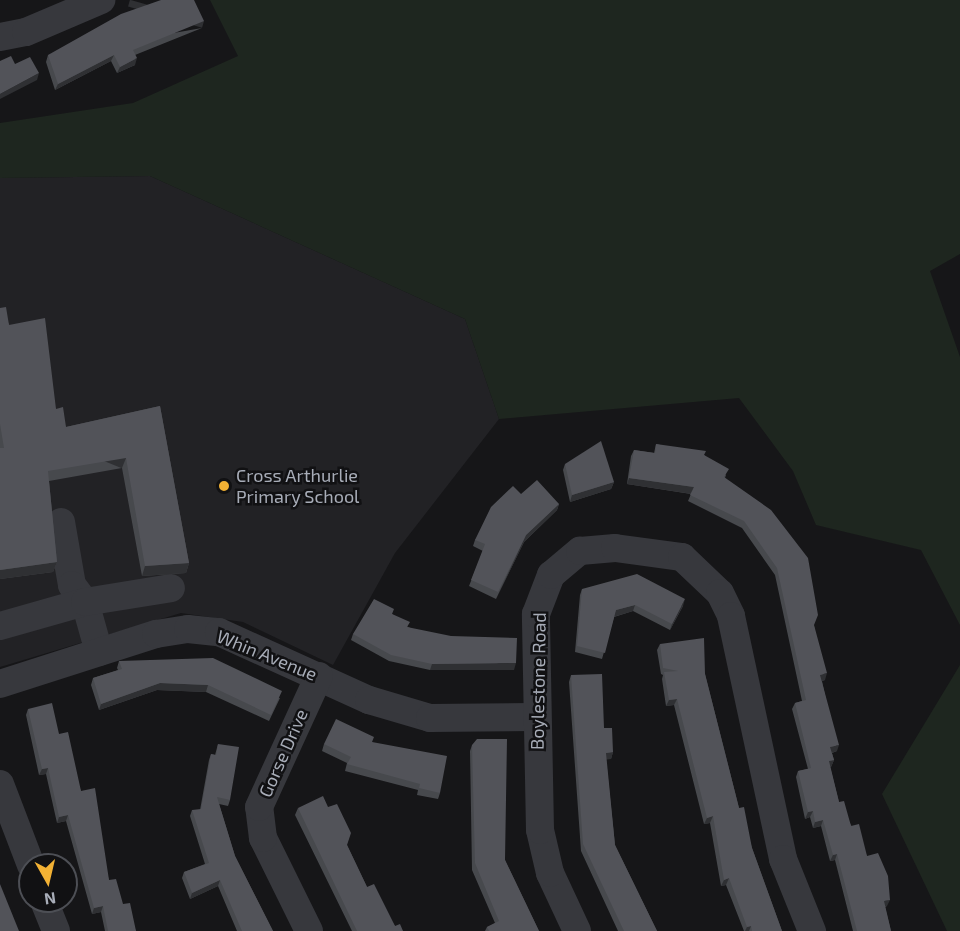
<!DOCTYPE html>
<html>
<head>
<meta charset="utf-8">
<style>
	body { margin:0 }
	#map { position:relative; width:960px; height:931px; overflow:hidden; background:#161618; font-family:"Exo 2",sans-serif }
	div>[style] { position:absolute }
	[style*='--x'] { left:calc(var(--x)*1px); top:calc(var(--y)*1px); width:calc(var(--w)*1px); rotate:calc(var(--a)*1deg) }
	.built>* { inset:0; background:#222225 }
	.green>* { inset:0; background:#1e261f }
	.minor>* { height:28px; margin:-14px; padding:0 14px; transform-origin:14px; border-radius:14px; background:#37383d }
	.wall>* { inset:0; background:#47494d }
	.shaded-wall>* { inset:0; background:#2f3033; transform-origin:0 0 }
	.building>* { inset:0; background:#525359 }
	.dots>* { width:16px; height:16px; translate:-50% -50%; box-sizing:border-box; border:3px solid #111113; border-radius:50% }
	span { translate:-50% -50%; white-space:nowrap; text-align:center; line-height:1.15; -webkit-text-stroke:5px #111113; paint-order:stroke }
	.poi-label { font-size:18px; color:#a8adb8 }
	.left { translate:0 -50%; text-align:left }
	.street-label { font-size:18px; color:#a8adb8 }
	.north { position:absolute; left:18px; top:853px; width:60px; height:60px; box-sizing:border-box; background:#111113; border:2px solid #4d4f55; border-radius:50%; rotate:172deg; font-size:16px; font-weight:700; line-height:24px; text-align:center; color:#a8adb8 }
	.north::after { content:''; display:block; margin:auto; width:21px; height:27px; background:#f2b134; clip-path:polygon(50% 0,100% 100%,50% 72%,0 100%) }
</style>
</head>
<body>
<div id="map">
	<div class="built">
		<div style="clip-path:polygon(150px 176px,465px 319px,499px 419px,395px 553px,333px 665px,243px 622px,181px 613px,0 667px,0 178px)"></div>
	</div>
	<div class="green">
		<div style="clip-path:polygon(210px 0,960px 0,960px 254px,930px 271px,960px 357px,960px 625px,921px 550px,816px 525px,793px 471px,739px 398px,499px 419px,465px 319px,150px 176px,0 178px,0 123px,133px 103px,238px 56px)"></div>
		<div style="clip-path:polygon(960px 665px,960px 931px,947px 931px,882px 794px)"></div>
	</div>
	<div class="minor">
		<div style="--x:0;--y:37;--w:26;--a:-11"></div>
		<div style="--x:26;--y:32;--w:82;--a:-23.1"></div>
		<div style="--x:61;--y:522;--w:64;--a:80.1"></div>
		<div style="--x:72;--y:585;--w:21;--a:53"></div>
		<div style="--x:85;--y:602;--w:52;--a:74.4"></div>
		<div style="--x:0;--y:626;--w:88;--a:-15.8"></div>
		<div style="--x:85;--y:602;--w:87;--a:-9.2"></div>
		<div style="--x:0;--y:684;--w:164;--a:-17.8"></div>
		<div style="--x:156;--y:634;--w:32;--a:-9"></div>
		<div style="--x:188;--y:629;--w:31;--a:6"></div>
		<div style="--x:219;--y:632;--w:165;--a:24.4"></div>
		<div style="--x:369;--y:700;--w:64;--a:16.4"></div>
		<div style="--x:430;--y:718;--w:104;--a:-0.6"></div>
		<div style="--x:0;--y:784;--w:87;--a:69.1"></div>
		<div style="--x:44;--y:901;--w:32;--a:68"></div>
		<div style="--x:309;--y:931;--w:104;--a:-116.3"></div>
		<div style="--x:263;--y:838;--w:31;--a:-97"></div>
		<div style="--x:259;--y:807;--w:144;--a:-65.4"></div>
		<div style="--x:577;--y:931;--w:64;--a:-115"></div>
		<div style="--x:550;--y:873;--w:44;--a:-103.1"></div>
		<div style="--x:540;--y:830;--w:216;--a:-91.1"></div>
		<div style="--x:536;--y:614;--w:42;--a:-69"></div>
		<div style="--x:551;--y:575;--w:38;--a:-40"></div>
		<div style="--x:580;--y:551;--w:35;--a:-5"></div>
		<div style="--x:615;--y:548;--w:68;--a:7.7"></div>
		<div style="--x:682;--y:557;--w:52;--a:43.5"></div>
		<div style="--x:720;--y:593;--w:25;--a:64"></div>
		<div style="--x:731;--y:616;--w:249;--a:77.9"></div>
		<div style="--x:783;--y:859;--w:78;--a:68.1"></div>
	</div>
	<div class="wall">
		<div style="clip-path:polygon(202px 28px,135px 55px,135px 65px,117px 73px,111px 61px,55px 90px,46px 62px,48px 55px)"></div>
		<div style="clip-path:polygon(0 308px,66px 427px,160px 406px,189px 563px,186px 573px,142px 576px,122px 468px,49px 481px,57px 562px,53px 572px,0 579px)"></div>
		<div style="clip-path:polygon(656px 444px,704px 455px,726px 475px,725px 478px,814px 626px,825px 680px,822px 681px,837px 751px,832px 753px,834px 760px,831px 767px,830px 767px,839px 802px,867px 856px,887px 906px,885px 907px,891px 931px,853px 931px,835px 860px,830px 861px,821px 826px,813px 828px,810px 817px,805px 819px,796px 777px,798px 771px,808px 769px,792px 709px,795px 703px,802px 701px,775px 575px,742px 528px,688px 501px,691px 494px,627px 484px,631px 456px,634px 450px,654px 453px)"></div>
		<div style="clip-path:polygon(565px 464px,614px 482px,611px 489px,570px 502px,563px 470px)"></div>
		<div style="clip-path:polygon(521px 494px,559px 504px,557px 510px,524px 542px,496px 599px,469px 586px,483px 551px,473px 546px,475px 540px)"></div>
		<div style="clip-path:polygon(582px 589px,683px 606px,670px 630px,633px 611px,614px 617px,602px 659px,575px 652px,580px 595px)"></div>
		<div style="clip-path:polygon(392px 614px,408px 627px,514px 670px,430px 670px,389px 661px,351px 640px,353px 634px)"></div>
		<div style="clip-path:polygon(660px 644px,705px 674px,739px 808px,752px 848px,782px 931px,744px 931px,726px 885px,721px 886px,710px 823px,704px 824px,674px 705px,666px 706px,662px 679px,663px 675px,661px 674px,657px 650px)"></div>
		<div style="clip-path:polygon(119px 661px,280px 698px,269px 721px,206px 692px,157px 690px,99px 710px,91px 685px,93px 678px,118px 670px,117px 668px)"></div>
		<div style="clip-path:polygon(571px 675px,604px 728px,613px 752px,611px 759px,606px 759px,615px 845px,657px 931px,618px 931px,581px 851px,569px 682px)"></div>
		<div style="clip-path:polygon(28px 709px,59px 734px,81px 791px,109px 880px,136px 931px,105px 931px,101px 912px,92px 914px,66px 821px,57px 823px,46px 774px,39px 775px,26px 715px)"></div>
		<div style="clip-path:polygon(372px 742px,440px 793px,438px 799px,417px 795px,418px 790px,345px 771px,347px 763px,322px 751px,324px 744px)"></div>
		<div style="clip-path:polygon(218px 744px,230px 800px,228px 806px,219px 804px,235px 856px,273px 931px,237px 931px,218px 886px,190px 899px,182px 878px,184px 872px,205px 864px,190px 816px,192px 810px,200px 810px,209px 760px,211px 754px,215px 755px)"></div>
		<div style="clip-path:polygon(472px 745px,505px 860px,539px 931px,485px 931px,487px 927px,495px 923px,472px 870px,470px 751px)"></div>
		<div style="clip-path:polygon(298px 808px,347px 845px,367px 887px,395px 926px,403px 931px,352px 931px,295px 815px)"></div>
	</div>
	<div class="shaded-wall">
		<div style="left:204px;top:21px;width:7px;height:77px;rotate:106deg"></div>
		<div style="clip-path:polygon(114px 55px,111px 61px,55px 90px,58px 84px)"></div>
		<div style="clip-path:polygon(137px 58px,135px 65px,117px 73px,120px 67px)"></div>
		<div style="clip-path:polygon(39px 73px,37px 80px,0 99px,0 94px)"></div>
		<div style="left:126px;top:458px;width:11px;height:79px;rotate:112deg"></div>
		<div style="clip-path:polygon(629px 478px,694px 487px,692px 494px,627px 484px)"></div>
		<div style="clip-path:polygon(614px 482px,611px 489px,570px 502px,572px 495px)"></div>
		<div style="clip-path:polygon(559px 504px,557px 510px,524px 542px,496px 599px,526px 535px)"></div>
		<div style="clip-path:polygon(57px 562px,53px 572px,0 579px,0 570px)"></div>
		<div style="clip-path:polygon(189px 563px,186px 573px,142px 576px,145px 566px)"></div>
		<div style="clip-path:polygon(685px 599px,683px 606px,670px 630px,672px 624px)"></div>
		<div style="clip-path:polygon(635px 605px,633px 611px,613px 617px,616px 610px)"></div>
		<div style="clip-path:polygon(516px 663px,514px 670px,430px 670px,432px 664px)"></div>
		<div style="clip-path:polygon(827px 673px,825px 680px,818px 682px,820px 675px)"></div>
		<div style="clip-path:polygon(160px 683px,208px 685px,206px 692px,157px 690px,99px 710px,101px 704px)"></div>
		<div style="clip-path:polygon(677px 699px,674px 705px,666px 706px,669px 700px)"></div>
		<div style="clip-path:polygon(839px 745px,837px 751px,828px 754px,830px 747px)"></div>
		<div style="clip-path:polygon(613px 752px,611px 759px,603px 760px,606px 753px)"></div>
		<div style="clip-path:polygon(834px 760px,831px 767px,827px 768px,829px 761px)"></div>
		<div style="clip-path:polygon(48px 768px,46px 774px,39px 775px,42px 769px)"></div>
		<div style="clip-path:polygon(813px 811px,810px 817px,805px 819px,808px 812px)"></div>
		<div style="clip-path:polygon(68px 815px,66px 821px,57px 823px,59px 817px)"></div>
		<div style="clip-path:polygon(713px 816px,710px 823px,704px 824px,707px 818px)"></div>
		<div style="clip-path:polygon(823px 820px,821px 826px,813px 828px,815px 822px)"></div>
		<div style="clip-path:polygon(837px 854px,835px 860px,830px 861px,833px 855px)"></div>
		<div style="clip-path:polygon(729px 878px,726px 885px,721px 886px,724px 880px)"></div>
		<div style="clip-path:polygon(220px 880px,218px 886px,190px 899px,192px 893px)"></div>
		<div style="clip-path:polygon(890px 900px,887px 906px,882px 907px,884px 901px)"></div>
		<div style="clip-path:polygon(103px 906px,101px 912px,92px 914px,94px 908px)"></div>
		<div style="clip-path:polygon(751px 926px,749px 931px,745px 931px,747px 927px)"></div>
	</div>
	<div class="building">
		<div style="clip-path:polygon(161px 0,194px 0,204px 21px,133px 50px,137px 58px,120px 67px,114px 55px,58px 84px,48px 55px,121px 14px)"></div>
		<div style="clip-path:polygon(11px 56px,15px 64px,30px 57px,39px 73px,0 94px,0 61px)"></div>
		<div style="clip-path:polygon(6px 307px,9px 325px,45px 318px,56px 409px,63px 407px,66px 427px,160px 406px,189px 563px,145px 566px,126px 458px,48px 471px,57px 562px,0 570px,0 448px,4px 448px,0 424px,0 308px)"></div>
		<div style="clip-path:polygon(601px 441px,614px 482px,572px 495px,565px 464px)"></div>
		<div style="clip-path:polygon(656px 444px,706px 451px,704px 455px,729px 469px,724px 477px,771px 510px,808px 558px,818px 615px,814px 625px,827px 673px,820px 675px,839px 745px,830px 747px,834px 760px,829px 761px,839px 802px,844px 801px,851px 826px,859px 824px,867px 856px,878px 853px,888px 876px,890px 900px,884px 901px,891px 931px,857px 931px,837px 854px,833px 855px,823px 820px,815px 822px,813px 811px,808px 812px,798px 771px,811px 768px,795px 703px,806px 700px,777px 568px,744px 521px,690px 495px,694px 487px,629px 478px,634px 450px,655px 453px)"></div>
		<div style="clip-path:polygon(537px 480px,559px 504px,526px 535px,498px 592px,471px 580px,485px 544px,475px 540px,491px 507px,513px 486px,521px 494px)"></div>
		<div style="clip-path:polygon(637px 574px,685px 599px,672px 624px,635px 605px,616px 610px,605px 653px,577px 646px,582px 589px)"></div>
		<div style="clip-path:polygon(374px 599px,394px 609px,392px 614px,410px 622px,407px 627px,451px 636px,517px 638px,516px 663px,432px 664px,391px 655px,353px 634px)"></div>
		<div style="clip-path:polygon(704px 638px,705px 674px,739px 808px,744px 807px,752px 848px,782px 931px,752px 931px,751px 926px,747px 927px,729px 878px,724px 880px,713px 816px,707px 818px,677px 699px,669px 700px,664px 672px,678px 671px,663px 668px,660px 644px)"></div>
		<div style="clip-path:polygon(213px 658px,282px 691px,271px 715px,208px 685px,160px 683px,101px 704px,93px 678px,122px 669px,119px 661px)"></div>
		<div style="clip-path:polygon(602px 674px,604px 728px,612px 728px,613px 752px,606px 753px,615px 845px,657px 931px,624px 931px,583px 844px,571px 675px)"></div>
		<div style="clip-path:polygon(52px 703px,59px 734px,68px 732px,81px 791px,95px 788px,109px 880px,116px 879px,123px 904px,130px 903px,136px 931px,108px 931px,103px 906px,94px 908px,68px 815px,59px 817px,48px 768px,42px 769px,28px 709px)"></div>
		<div style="clip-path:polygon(336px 719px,374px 737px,372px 742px,447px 756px,440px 793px,419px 788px,420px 784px,347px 764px,351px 757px,324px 744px)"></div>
		<div style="clip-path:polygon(477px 739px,507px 739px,505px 860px,539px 931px,489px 931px,487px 927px,499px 921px,475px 863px,472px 745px)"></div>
		<div style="clip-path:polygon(218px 744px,239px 747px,230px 800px,217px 797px,235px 856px,273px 931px,242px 931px,220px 880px,192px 893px,184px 872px,209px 863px,192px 810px,201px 809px,211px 754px,216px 755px)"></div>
		<div style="clip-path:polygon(323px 796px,328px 807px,337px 804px,351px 833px,347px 845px,367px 887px,374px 884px,395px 926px,400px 924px,403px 931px,357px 931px,298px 808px)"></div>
		<div style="clip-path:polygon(0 884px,19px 931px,0 931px)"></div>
	</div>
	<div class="dots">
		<div style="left:224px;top:486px;background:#f2b134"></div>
	</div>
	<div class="poi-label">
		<span class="left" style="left:236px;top:486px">Cross Arthurlie<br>Primary School</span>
	</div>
	<div class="street-label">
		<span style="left:267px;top:655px;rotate:22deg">Whin Avenue</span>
		<span style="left:538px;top:681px;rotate:-89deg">Boylestone Road</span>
		<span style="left:283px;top:753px;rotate:-66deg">Gorse Drive</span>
	</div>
	<div class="north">N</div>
</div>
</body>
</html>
